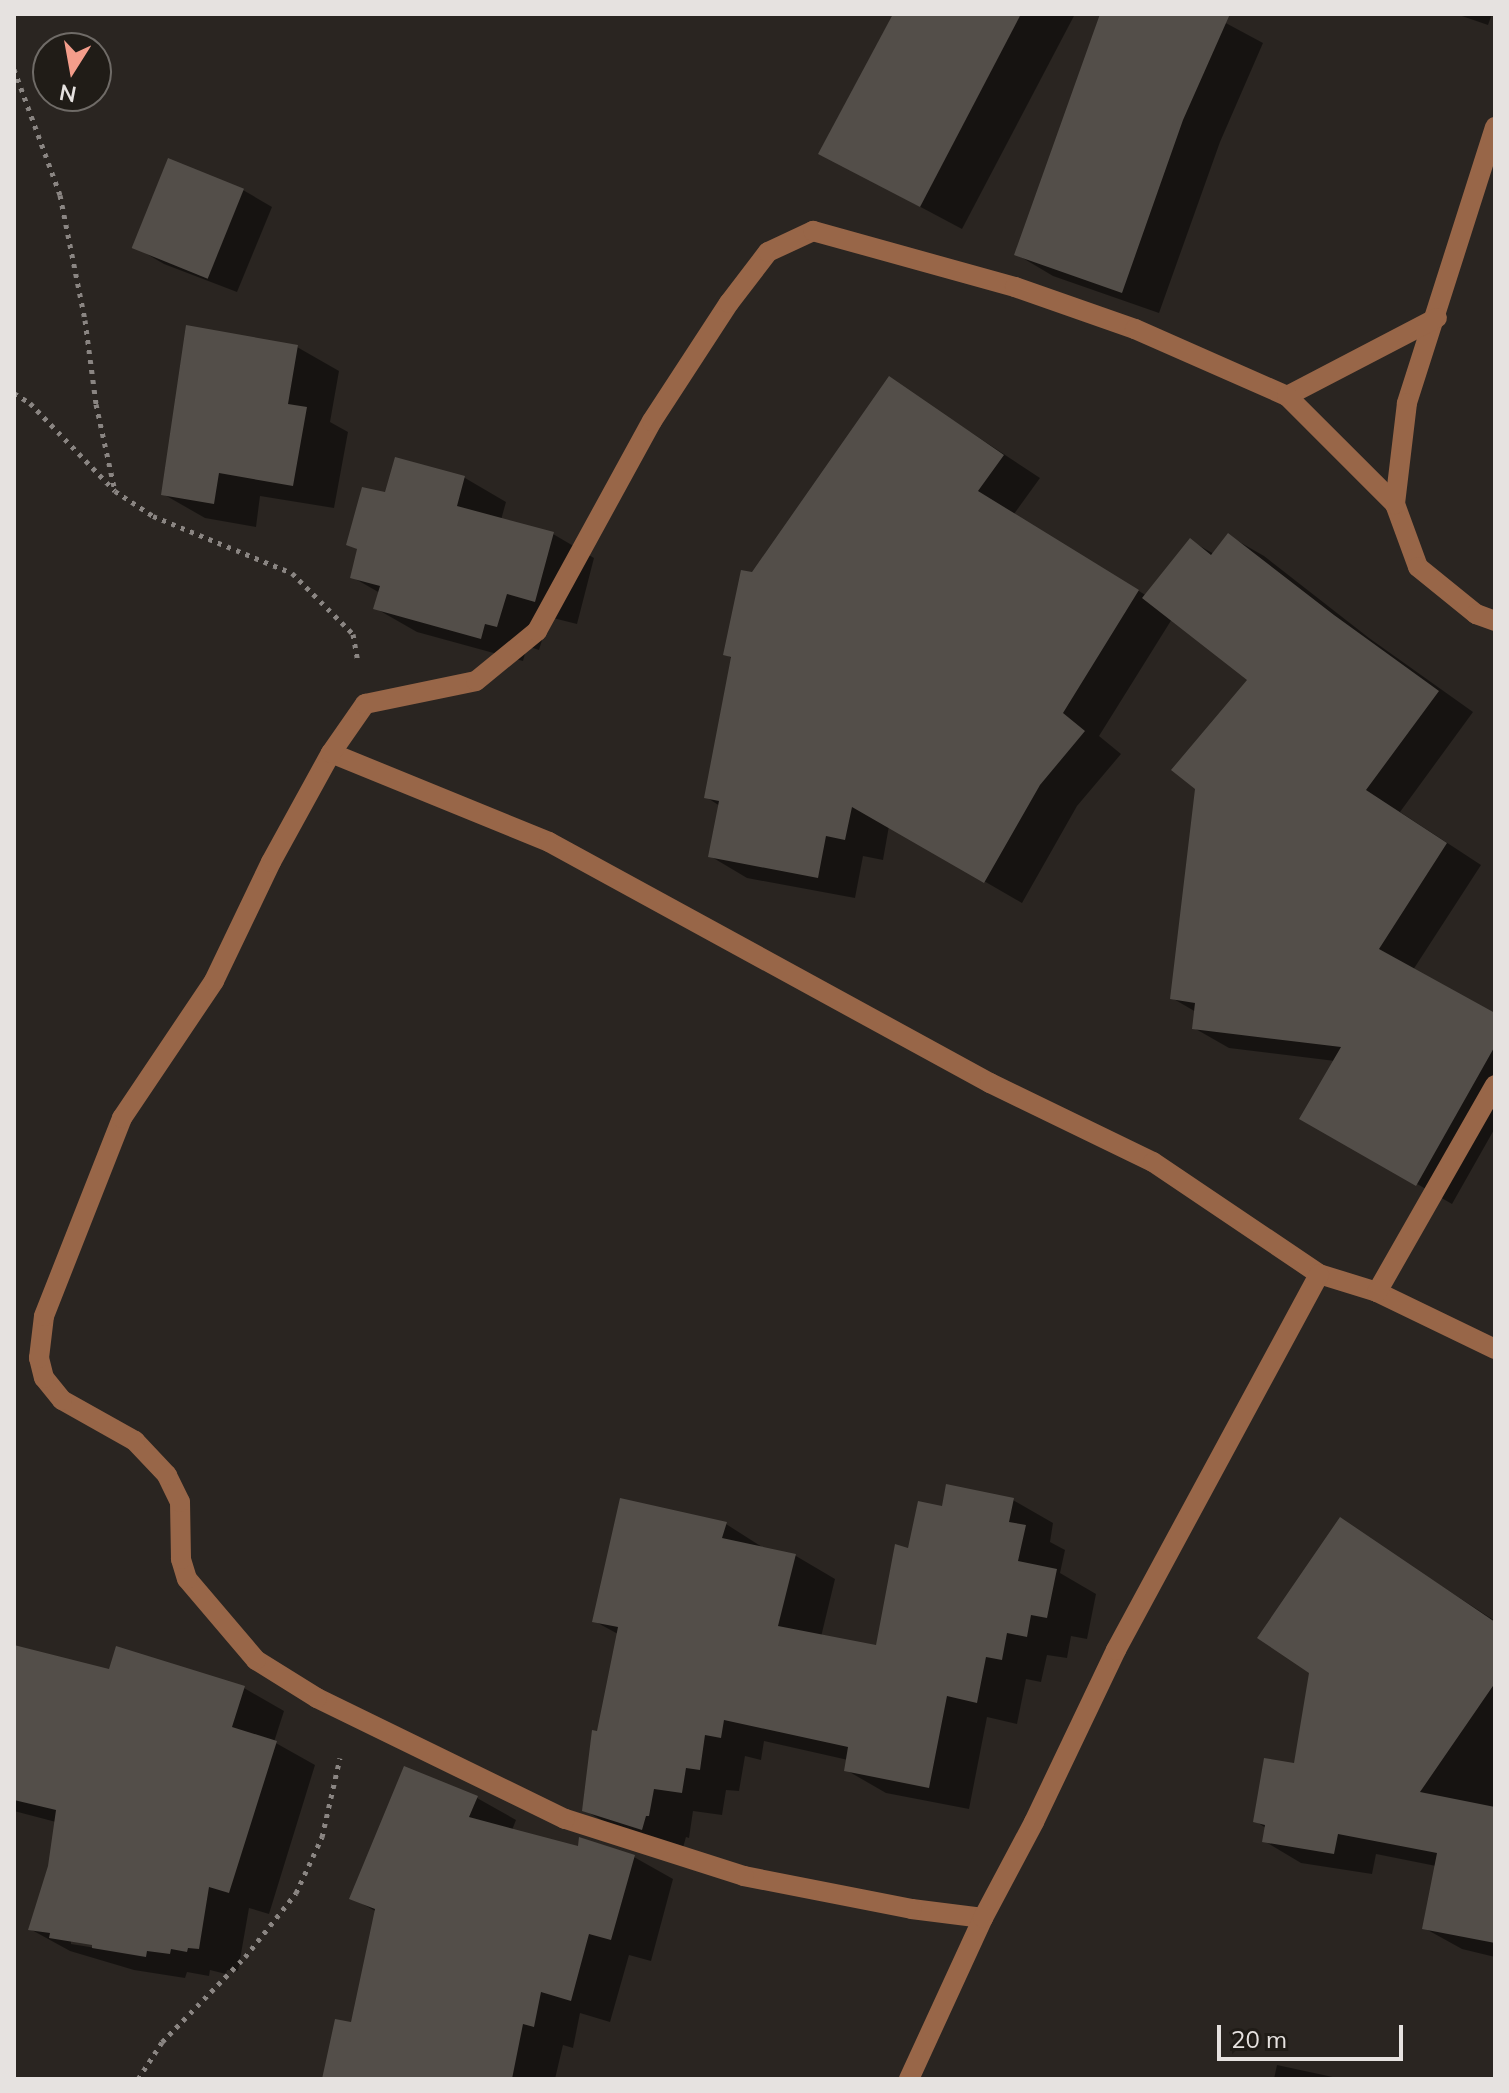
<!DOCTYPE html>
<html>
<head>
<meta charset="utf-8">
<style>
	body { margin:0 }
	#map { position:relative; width:1509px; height:2093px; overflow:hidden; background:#2a2521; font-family:Mulish,sans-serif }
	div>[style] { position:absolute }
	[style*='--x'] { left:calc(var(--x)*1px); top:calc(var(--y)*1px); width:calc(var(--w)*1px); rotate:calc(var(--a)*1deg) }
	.shadow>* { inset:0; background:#0007 }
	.building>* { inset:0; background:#534e49; transform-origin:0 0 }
	.path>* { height:5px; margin-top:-2.5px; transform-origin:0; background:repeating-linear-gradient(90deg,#8a8582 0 4px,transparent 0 10px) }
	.minor>* { height:20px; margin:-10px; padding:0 10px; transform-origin:10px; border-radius:10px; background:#986648 }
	span { translate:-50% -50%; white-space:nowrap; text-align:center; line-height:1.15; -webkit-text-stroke:6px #201c17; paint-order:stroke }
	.frame { position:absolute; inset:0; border:16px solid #e6e2e0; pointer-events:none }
	.north { position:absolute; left:32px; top:32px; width:80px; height:80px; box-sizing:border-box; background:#201c17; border:2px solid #6f6b67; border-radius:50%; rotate:191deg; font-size:22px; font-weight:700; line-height:32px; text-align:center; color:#e6e2e0 }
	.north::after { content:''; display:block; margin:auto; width:28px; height:36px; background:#f49d8b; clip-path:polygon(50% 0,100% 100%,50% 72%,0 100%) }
	.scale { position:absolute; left:1217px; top:2025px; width:186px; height:36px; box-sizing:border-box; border:4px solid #e6e2e0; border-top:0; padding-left:10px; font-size:24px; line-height:28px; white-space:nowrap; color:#e6e2e0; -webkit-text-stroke:6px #201c17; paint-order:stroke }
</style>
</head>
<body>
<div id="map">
	<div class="shadow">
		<div style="clip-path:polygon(911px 14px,1075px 14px,962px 229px,821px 154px)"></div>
		<div style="clip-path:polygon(1102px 14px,1209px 14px,1263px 43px,1220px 142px,1159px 313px,1053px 276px,1016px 254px)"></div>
		<div style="clip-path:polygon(1456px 14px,1492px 14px,1488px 25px)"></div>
		<div style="clip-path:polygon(243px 190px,272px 207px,237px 292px,164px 264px,135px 247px)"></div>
		<div style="clip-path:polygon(297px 347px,339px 371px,330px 422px,348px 432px,334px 508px,260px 496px,256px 527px,205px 518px,163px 494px)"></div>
		<div style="clip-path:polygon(890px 379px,1040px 478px,1014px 514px,1147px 596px,1191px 541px,1214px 554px,1229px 536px,1264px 556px,1369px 638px,1473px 712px,1400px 812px,1481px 865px,1413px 970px,1495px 1016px,1495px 1128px,1452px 1204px,1302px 1118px,1335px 1061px,1229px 1048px,1194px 1028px,1196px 1012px,1172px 998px,1250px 680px,1172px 619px,1099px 736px,1121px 754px,1077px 806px,1022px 903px,889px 826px,883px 860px,863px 856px,855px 898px,747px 878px,710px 856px,720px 806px,706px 797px,733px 659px,725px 654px,753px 574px)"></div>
		<div style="clip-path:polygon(397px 460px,465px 478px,506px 502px,501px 520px,553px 534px,594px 558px,577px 624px,549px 617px,539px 650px,527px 646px,523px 661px,417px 632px,375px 608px,380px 593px,352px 577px,359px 550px,349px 544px,387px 494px)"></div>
		<div style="clip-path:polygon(1013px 1500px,1053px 1523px,1050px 1542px,1065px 1550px,1060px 1573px,1096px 1594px,1087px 1639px,1071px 1636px,1067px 1658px,1047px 1655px,1041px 1682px,1026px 1679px,1017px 1724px,987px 1717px,969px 1809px,886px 1793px,846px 1770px,848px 1760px,764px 1741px,761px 1760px,745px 1756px,739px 1791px,726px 1790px,722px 1815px,693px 1811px,689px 1838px,686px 1837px,682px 1851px,624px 1833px,584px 1810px,618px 1634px,594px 1621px,726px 1524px,765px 1549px,796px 1556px,835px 1579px,821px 1637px,877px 1648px,910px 1550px,943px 1508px)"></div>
		<div style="clip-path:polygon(1340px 1520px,1495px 1621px,1495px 1957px,1462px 1949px,1424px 1928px,1436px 1866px,1376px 1854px,1372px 1874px,1301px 1863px,1264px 1841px,1266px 1828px,1255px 1821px,1296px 1766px)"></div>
		<div style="clip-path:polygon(evenodd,14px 1647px,110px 1671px,244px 1688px,284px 1711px,274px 1742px,315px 1765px,269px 1914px,249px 1908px,238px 1971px,227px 1970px,226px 1974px,210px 1970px,209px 1976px,187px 1972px,185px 1978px,134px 1970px,70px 1951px,30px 1929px,50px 1866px,56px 1822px,14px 1811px,14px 1647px,71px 1940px,102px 1945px,102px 1949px,71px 1944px,71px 1940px)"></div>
		<div style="clip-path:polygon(477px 1798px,516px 1820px,512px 1830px,579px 1849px,634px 1857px,673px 1879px,651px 1961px,629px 1955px,610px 2022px,580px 2013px,573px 2048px,563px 2045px,555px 2079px,324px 2079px,352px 2024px,377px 1912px,352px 1898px)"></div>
		<div style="clip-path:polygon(1277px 2065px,1342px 2079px,1274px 2079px)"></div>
	</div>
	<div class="building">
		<div style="clip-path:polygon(893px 14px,1021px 14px,920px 207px,818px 154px)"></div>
		<div style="clip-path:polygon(1100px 14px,1230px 14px,1183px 120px,1122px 293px,1014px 255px)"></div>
		<div style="left:168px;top:158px;width:82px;height:97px;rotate:22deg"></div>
		<div style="clip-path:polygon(186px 325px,298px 345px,288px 404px,307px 407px,293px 486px,219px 473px,214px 504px,161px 495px)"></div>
		<div style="clip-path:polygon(889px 376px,1004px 455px,978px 491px,1139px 590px,1063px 713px,1085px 731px,1040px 785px,984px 883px,852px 807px,845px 840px,826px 836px,818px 878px,708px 857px,719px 801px,704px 798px,731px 657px,723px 655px,741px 570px,752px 572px)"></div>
		<div style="clip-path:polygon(395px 457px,465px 476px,457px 506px,554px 532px,535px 602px,507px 594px,497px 627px,485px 624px,481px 639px,373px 609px,380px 586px,350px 578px,357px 549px,346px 545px,362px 487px,385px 492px)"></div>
		<div style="clip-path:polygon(1228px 533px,1334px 615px,1439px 691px,1366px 790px,1447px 843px,1379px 949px,1495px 1013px,1495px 1046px,1416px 1186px,1299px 1119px,1341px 1047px,1192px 1029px,1195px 1003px,1170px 999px,1195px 789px,1171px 770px,1247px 680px,1142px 598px,1190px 538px,1211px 555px)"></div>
		<div style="clip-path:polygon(946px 1484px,1014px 1498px,1009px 1522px,1026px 1525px,1018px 1561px,1057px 1569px,1047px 1618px,1031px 1615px,1027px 1637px,1007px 1633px,1002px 1660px,986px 1657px,977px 1703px,947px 1696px,929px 1788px,844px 1771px,848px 1747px,724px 1720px,721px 1738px,705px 1735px,700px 1770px,686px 1768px,682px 1793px,654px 1789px,649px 1816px,646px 1816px,642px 1830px,582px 1811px,592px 1730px,597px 1731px,618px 1627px,592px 1622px,620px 1498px,727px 1522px,722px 1538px,796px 1554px,778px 1626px,876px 1645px,895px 1544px,908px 1548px,918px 1501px,942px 1506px)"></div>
		<div style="clip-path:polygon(1340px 1517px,1495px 1622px,1495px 1683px,1420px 1792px,1495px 1807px,1495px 1943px,1422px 1929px,1437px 1853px,1338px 1834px,1334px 1854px,1262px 1842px,1265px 1825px,1253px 1822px,1264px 1758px,1294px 1763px,1309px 1673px,1257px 1638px)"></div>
		<div style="clip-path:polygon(14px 1645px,109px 1669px,116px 1646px,245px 1686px,232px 1727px,277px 1741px,229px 1893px,209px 1887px,199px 1949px,188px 1948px,187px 1952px,171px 1949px,170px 1954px,147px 1951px,146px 1957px,92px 1948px,92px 1945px,49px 1938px,50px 1933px,28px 1930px,48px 1866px,56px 1810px,14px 1800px)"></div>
		<div style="clip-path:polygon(404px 1766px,478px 1796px,469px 1817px,578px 1846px,579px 1837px,635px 1855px,611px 1940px,589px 1934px,571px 2001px,541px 1992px,534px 2027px,523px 2024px,512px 2079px,322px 2079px,335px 2019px,351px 2022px,375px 1909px,349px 1899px)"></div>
	</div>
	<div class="path">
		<div style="--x:14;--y:69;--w:134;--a:69.9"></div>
		<div style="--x:60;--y:195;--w:127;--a:78.7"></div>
		<div style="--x:85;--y:320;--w:85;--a:82.5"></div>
		<div style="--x:96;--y:404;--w:89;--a:77.7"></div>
		<div style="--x:14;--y:393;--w:19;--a:32"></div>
		<div style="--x:30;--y:403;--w:122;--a:46"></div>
		<div style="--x:115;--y:491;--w:45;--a:33.3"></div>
		<div style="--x:153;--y:516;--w:150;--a:22.3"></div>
		<div style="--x:292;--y:573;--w:86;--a:45"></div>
		<div style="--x:353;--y:634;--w:27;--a:80"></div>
		<div style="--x:138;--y:2079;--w:44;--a:-57"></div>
		<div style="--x:162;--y:2042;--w:119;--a:-45.7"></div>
		<div style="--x:245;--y:1957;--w:82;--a:-51.4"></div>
		<div style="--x:296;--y:1893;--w:62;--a:-65.1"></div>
		<div style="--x:322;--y:1837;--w:81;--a:-77.2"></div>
	</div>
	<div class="minor">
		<div style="--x:1495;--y:127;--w:290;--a:107.7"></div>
		<div style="--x:1407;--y:403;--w:102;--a:96.8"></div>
		<div style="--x:1395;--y:504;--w:67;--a:69.9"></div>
		<div style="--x:1418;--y:567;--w:75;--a:39"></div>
		<div style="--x:1476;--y:614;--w:20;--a:20"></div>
		<div style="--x:1287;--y:396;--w:169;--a:-27.5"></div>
		<div style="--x:331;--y:753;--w:235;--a:22.2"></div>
		<div style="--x:549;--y:842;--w:503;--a:28.66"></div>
		<div style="--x:990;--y:1083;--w:181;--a:25.9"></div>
		<div style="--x:1153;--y:1162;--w:200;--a:34"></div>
		<div style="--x:1319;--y:1274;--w:61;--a:17.2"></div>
		<div style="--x:1377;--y:1292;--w:131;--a:25.8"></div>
		<div style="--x:1377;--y:1292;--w:238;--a:-60.3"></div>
		<div style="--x:983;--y:1918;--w:72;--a:-172.8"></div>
		<div style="--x:912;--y:1909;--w:171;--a:-168.9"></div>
		<div style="--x:744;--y:1876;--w:188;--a:-162.3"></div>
		<div style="--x:565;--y:1819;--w:276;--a:-154"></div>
		<div style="--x:317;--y:1698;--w:72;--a:-148.1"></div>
		<div style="--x:256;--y:1660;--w:106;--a:-130.4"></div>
		<div style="--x:187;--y:1579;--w:21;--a:-107"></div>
		<div style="--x:181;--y:1559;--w:57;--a:-91"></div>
		<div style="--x:180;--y:1502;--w:30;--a:-116"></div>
		<div style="--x:167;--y:1475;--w:47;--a:-133.3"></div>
		<div style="--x:135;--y:1441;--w:84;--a:-150.7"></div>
		<div style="--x:62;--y:1400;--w:28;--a:-129"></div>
		<div style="--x:44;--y:1378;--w:21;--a:-104"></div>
		<div style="--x:39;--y:1358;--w:42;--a:-83.2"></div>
		<div style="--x:44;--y:1316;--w:213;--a:-68.5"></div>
		<div style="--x:122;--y:1118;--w:165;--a:-56.1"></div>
		<div style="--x:214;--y:981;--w:132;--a:-64.4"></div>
		<div style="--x:271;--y:862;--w:124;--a:-61.2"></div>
		<div style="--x:331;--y:753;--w:60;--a:-55.2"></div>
		<div style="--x:365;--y:704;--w:113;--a:-11.7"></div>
		<div style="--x:476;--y:681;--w:79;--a:-39.3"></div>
		<div style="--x:537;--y:631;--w:239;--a:-61.3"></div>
		<div style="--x:652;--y:421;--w:141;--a:-56.9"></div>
		<div style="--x:729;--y:303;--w:64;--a:-52.6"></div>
		<div style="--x:768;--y:252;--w:50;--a:-25"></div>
		<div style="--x:813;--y:231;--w:210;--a:15.5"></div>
		<div style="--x:1015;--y:287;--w:127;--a:19.3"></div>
		<div style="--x:1135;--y:329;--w:166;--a:23.8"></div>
		<div style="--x:1287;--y:396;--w:153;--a:45"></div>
		<div style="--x:909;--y:2079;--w:177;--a:-65.3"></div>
		<div style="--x:983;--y:1918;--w:109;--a:-62"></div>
		<div style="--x:1034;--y:1822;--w:191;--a:-64.5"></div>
		<div style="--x:1116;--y:1650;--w:427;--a:-61.6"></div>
	</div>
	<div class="frame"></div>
	<div class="north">N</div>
	<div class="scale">20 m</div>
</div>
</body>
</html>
